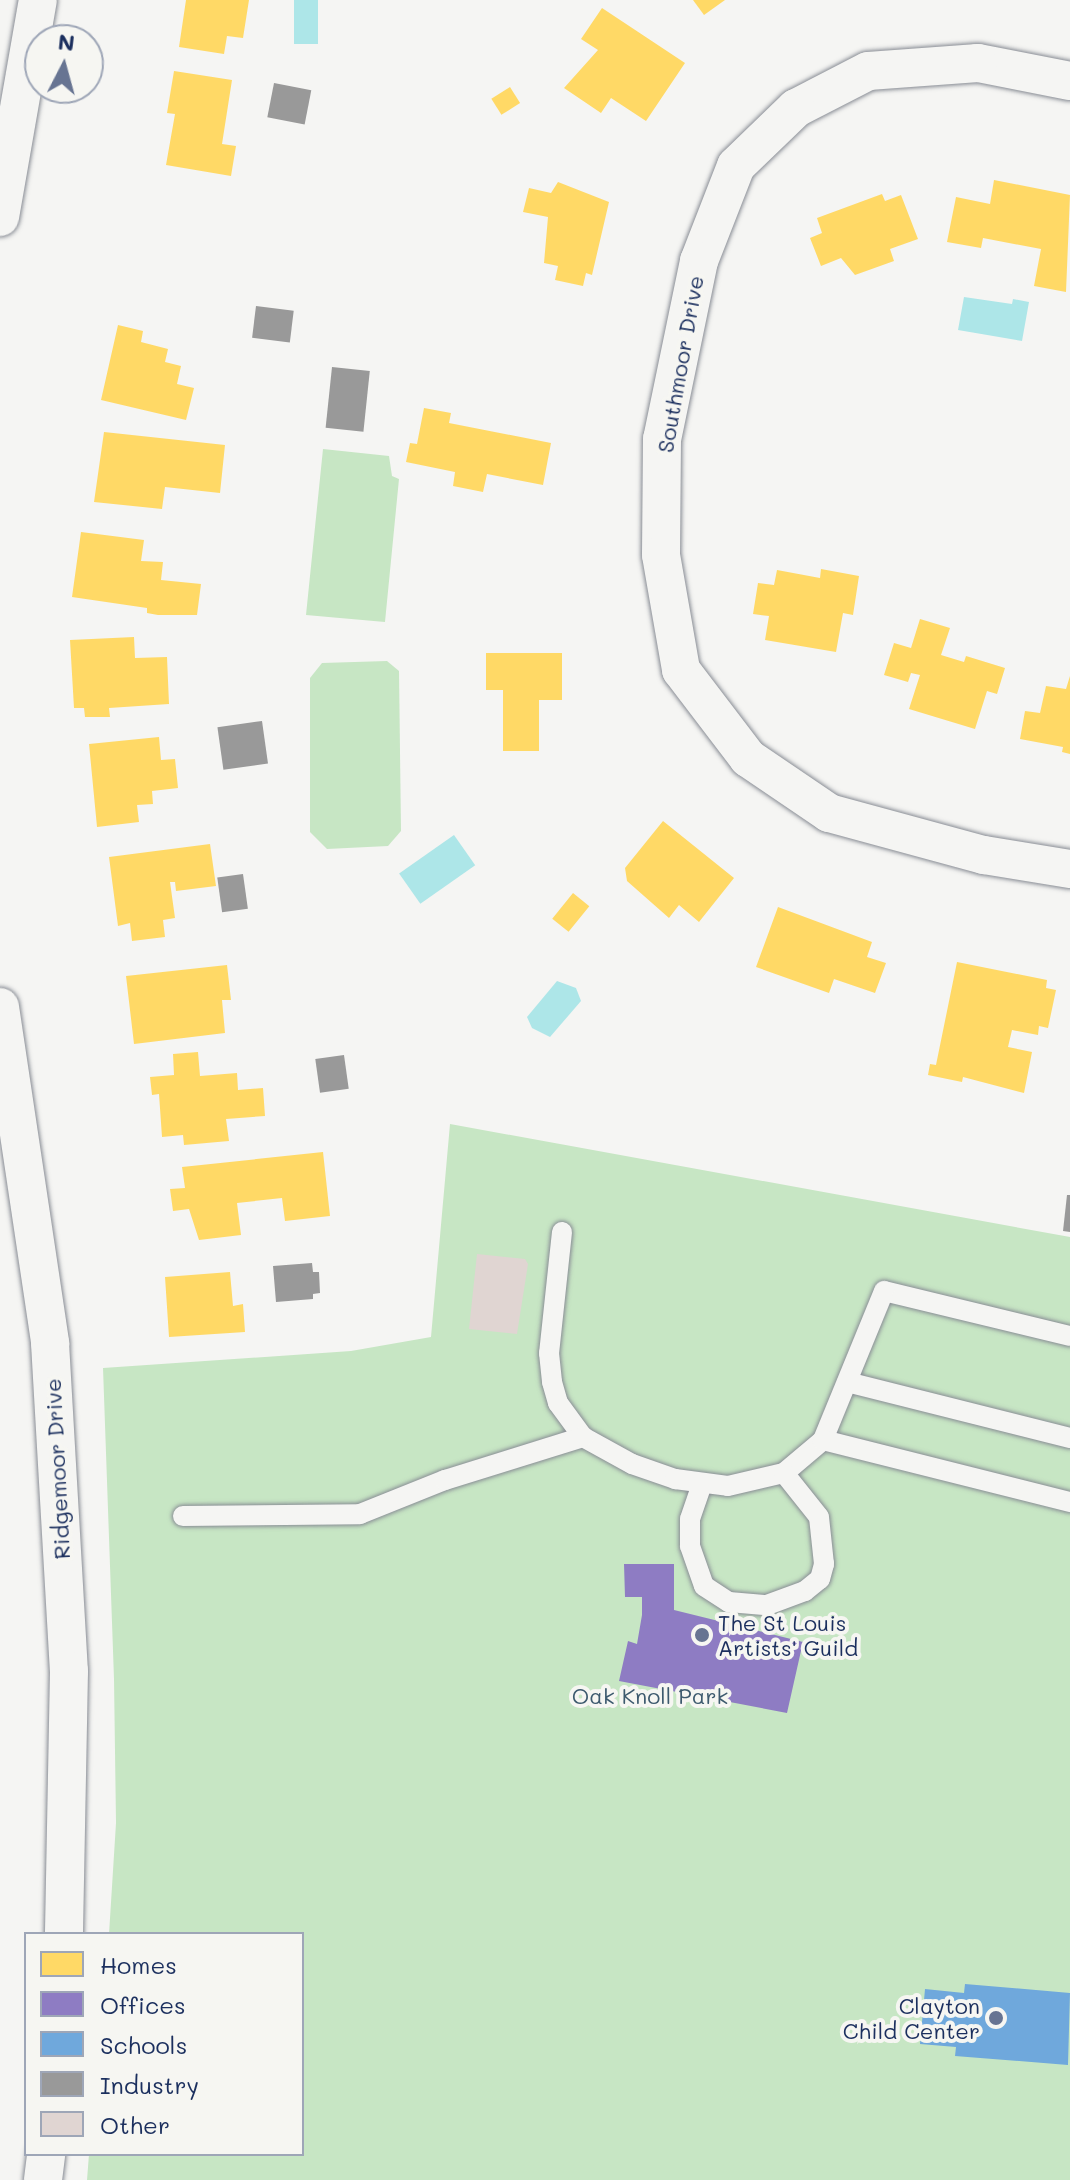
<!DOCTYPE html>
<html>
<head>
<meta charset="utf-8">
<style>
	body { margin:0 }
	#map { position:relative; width:1070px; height:2180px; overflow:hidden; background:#f5f5f3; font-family:Mali,sans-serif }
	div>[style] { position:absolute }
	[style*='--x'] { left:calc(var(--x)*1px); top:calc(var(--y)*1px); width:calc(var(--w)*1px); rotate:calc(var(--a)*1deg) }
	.green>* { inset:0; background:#c7e6c4 }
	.water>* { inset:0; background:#ade6e8; transform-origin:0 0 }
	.homes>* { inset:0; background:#ffd966; transform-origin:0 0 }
	.offices>* { inset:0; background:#8e7cc3 }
	.schools>* { inset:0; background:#6fa8dc }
	.industry>* { inset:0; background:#999; transform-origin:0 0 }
	.building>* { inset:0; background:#e0d5d2 }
	.roads { filter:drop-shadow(0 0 2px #898d95) drop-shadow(0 0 2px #898d95) }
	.service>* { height:20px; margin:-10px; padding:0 10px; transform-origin:10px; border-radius:10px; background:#f5f5f3 }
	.minor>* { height:38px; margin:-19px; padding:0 19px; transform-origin:19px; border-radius:19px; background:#f5f5f3 }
	.dots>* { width:22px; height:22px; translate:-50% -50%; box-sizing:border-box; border:4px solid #f6f6f2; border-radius:50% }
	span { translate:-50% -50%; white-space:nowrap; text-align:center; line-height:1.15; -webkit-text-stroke:8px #f6f6f2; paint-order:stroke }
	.street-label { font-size:22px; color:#1b2f5e }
	.poi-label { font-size:22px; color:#1b2f5e }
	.left { translate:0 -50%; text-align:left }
	.right { translate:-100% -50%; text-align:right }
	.park-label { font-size:22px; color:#3d5a6e }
	.legend { position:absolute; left:24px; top:1932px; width:280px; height:224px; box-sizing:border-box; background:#f6f6f2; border:2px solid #9ea6b7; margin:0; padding:10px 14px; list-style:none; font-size:24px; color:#1b2f5e }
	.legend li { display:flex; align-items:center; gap:16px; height:40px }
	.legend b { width:40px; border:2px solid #9ea6b7 }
	.north { position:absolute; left:24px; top:24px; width:80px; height:80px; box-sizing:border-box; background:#f6f6f2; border:2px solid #9ea6b7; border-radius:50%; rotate:6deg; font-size:22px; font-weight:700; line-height:32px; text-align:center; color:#1b2f5e }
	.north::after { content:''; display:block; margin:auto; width:28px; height:36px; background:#677492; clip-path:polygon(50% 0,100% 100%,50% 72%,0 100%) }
</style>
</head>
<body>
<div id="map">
	<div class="green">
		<div style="clip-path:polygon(323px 449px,389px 456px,392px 476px,399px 479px,385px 622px,306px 615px)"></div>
		<div style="clip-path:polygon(387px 661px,399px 671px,401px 831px,388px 846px,327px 849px,310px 832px,310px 678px,322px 663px)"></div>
		<div style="clip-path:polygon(450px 1124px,1070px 1237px,1070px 2180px,87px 2180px,89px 2154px,302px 2154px,302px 1934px,109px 1934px,116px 1823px,114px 1679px,103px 1368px,351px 1351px,431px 1337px)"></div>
	</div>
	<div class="water">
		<div style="left:294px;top:0;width:24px;height:44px"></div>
		<div style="clip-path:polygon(964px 297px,1012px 304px,1013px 299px,1029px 302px,1022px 341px,958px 330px)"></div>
		<div style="left:454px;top:835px;width:37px;height:67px;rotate:55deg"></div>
		<div style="clip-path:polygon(557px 981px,576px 988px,581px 1001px,550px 1037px,532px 1028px,527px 1017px)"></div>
	</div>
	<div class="homes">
		<div style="clip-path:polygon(186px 0,249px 0,243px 38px,227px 36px,224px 54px,179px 47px)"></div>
		<div style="clip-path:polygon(693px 0,725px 0,704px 15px)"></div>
		<div style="clip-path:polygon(602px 8px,685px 63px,646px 121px,611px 98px,601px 113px,564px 88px,598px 50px,581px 39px)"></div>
		<div style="clip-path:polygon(174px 71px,232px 80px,222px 144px,236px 146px,231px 176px,166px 165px,175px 114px,167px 113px)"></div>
		<div style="left:510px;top:87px;width:19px;height:22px;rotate:58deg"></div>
		<div style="clip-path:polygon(994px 180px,1070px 195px,1066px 292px,1034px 286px,1041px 249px,983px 238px,981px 248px,947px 242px,956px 197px,990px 204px)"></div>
		<div style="clip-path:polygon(558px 182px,609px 202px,592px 275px,586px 273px,583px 286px,555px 280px,558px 266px,544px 263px,548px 217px,523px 212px,529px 188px,551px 193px)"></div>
		<div style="clip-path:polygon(882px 194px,885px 201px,901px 195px,918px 239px,890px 249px,894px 261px,855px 275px,841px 258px,821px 266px,810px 238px,822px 233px,817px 218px)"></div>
		<div style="clip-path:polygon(118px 325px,143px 331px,141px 342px,168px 349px,165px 362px,181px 366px,177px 384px,194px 388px,186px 420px,101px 400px)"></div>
		<div style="clip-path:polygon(424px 408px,451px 413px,449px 423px,551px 443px,543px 485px,487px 474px,483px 492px,453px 486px,455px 472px,406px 462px,410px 443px,417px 444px)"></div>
		<div style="clip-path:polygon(104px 432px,225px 445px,220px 493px,165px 487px,162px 509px,94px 502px)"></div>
		<div style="clip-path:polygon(81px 532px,144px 540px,141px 561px,163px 562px,161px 580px,201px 584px,197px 615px,158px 615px,147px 613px,147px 608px,72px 597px)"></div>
		<div style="clip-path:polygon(821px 569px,859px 576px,853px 615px,843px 613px,836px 652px,765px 640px,769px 616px,753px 614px,758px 583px,774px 585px,777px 570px,820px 578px)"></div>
		<div style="clip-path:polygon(920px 619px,950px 628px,941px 655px,964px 662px,966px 656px,1005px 668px,997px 694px,987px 691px,975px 729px,909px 709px,920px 675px,911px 673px,908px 682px,884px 675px,894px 643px,911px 648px)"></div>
		<div style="clip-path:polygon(134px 637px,135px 658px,167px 657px,169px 704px,109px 708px,110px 717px,85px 717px,84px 708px,74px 708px,70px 640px)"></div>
		<div style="clip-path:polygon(486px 653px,562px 653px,562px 700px,539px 700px,539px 751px,503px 751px,503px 690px,486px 690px)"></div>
		<div style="clip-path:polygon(1070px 676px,1070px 754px,1062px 752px,1063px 747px,1020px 739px,1025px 711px,1040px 713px,1046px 686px,1066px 689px)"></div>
		<div style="clip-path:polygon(159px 737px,161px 760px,175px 759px,178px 788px,152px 791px,153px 804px,137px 805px,139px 822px,97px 827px,89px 744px)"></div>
		<div style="clip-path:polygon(663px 821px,734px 878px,699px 922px,679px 905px,669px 918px,627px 881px,625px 868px)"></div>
		<div style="clip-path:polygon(210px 844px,216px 886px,176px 891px,175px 882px,170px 882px,175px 918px,163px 920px,165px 937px,132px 941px,130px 923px,118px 926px,109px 857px)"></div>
		<div style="left:573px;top:893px;width:21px;height:33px;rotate:39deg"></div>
		<div style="clip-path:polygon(778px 907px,872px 942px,867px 957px,886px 963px,875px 993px,834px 979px,829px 993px,756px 967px)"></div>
		<div style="clip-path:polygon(957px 962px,1047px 980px,1046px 988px,1056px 990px,1048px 1028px,1039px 1026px,1038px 1035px,1012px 1030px,1008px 1047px,1032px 1052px,1024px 1093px,963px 1077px,962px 1082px,928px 1075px,930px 1064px,936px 1065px)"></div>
		<div style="clip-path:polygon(227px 965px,231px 1000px,222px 1000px,225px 1033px,134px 1044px,126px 976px)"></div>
		<div style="clip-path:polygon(198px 1052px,200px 1076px,237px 1073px,238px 1090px,263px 1088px,265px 1116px,226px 1119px,229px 1141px,184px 1145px,183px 1135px,162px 1137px,159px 1094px,152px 1095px,150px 1077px,174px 1075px,173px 1054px)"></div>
		<div style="clip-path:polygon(323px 1152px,330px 1216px,285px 1221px,282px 1198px,237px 1203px,241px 1235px,199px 1240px,189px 1209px,173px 1211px,170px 1189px,185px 1188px,182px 1167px)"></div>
		<div style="clip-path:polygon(230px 1272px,233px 1306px,243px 1304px,245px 1332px,169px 1337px,165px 1277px)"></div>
	</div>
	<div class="offices">
		<div style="clip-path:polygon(624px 1564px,674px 1564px,674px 1610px,803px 1642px,787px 1713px,619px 1681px,628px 1641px,637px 1644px,642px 1615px,642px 1597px,625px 1597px)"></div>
	</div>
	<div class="schools">
		<div style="clip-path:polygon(965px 1984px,1070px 1993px,1068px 2065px,955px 2056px,956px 2047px,920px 2044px,925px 1989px,964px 1993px)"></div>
	</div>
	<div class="industry">
		<div style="left:274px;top:83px;width:38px;height:35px;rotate:11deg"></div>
		<div style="left:256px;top:306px;width:38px;height:32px;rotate:7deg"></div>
		<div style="left:332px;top:367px;width:38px;height:61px;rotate:6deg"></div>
		<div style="left:262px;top:721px;width:43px;height:45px;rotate:82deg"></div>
		<div style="left:243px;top:874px;width:35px;height:26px;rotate:82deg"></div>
		<div style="left:344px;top:1055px;width:34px;height:29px;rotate:82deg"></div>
		<div style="clip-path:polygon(1067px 1195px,1070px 1195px,1070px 1232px,1063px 1231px)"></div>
		<div style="clip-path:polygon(312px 1263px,313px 1272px,319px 1272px,320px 1293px,313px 1294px,313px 1299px,276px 1302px,273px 1266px)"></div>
	</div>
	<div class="building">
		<div style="clip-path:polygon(477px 1254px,525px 1259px,528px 1264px,517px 1334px,469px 1329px)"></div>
	</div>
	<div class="roads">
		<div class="service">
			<div style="--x:562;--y:1232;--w:122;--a:96.1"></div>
			<div style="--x:549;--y:1353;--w:29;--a:84"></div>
			<div style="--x:552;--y:1382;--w:22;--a:74"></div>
			<div style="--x:558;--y:1403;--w:42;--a:53.7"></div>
			<div style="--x:583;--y:1437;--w:56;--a:28.9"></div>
			<div style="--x:632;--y:1464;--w:46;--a:19.2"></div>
			<div style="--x:675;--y:1479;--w:53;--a:7.5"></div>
			<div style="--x:728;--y:1486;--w:57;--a:-13.1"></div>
			<div style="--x:784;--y:1473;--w:51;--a:-40.2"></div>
			<div style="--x:1070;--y:1336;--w:191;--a:-166.4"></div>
			<div style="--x:884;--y:1291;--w:161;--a:112.3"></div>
			<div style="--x:823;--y:1440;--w:255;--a:14.1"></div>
			<div style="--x:847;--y:1382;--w:230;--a:14.1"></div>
			<div style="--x:702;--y:1484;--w:37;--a:109"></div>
			<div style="--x:690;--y:1519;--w:27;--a:90"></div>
			<div style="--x:690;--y:1546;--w:42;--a:70.7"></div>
			<div style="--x:704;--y:1586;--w:30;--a:33"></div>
			<div style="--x:729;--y:1602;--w:38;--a:5"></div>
			<div style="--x:767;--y:1605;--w:40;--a:-20.2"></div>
			<div style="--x:805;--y:1591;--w:19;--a:-39"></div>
			<div style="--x:820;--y:1579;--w:16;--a:-75"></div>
			<div style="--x:824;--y:1564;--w:47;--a:-96.1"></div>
			<div style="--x:819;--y:1517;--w:56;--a:-128.5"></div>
			<div style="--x:183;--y:1516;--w:177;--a:-0.6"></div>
			<div style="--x:360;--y:1514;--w:92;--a:-21.8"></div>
			<div style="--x:445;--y:1480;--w:145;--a:-17.3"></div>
		</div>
		<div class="minor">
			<div style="--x:1070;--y:81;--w:94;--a:-168.9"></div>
			<div style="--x:978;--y:63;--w:110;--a:175.8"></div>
			<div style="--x:868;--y:71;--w:81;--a:152.8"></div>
			<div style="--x:796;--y:108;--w:83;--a:136"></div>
			<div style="--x:736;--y:166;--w:102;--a:111.3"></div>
			<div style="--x:699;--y:261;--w:182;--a:101.7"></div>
			<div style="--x:662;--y:439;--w:116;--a:90.5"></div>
			<div style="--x:661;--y:555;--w:117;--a:80.1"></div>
			<div style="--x:681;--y:670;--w:111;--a:52.7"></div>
			<div style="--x:748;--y:758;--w:98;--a:34.2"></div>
			<div style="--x:829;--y:813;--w:161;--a:15.2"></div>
			<div style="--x:984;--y:855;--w:87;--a:9.2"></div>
			<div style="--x:0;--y:217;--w:220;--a:-80.1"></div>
			<div style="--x:0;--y:1007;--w:340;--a:81.5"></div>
			<div style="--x:50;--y:1343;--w:329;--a:86.7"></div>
			<div style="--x:69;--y:1671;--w:263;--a:91.1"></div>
			<div style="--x:43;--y:2180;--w:26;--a:-83"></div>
		</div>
	</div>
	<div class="dots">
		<div style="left:702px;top:1635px;background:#677492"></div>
		<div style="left:996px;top:2018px;background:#677492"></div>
	</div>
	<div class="street-label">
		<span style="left:680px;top:364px;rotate:-80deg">Southmoor Drive</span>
		<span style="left:57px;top:1469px;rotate:-93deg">Ridgemoor Drive</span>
	</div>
	<div class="poi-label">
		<span class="left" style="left:718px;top:1635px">The St Louis<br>Artists' Guild</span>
		<span class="right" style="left:980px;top:2018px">Clayton<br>Child Center</span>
	</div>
	<div class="park-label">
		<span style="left:650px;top:1696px">Oak Knoll Park</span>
	</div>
	<ul class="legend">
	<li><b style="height:22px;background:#ffd966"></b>Homes</li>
	<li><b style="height:22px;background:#8e7cc3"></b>Offices</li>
	<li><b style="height:22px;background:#6fa8dc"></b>Schools</li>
	<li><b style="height:22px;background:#999"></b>Industry</li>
	<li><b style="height:22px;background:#e0d5d2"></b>Other</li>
	</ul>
	<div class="north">N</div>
</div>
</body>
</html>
